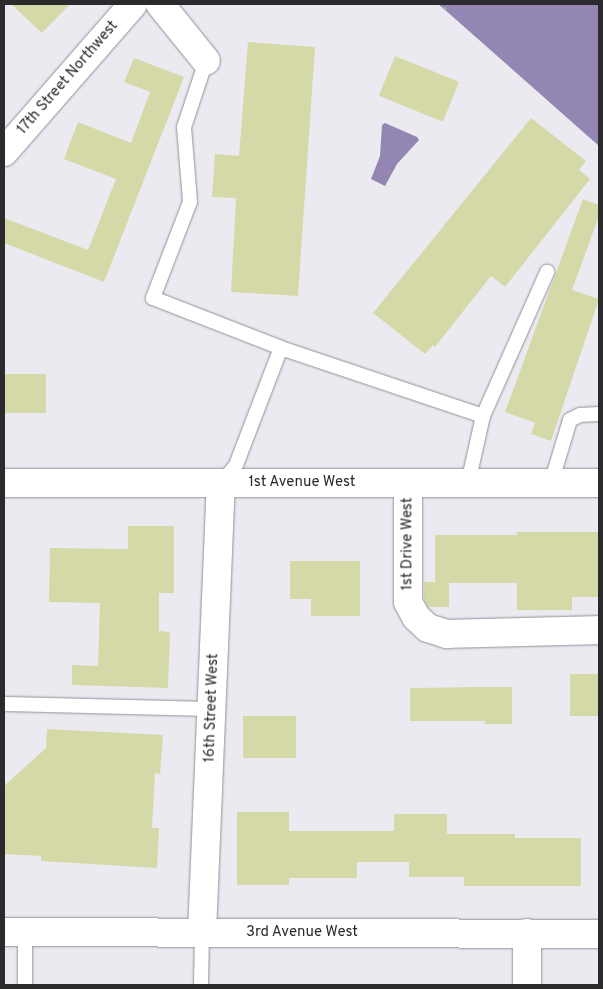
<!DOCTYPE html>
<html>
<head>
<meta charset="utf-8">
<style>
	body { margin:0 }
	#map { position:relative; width:603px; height:989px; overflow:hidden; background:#eceaf1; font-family:Overpass,sans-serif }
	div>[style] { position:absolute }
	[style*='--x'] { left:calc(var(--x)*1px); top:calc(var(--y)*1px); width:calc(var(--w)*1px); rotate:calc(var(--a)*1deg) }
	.water>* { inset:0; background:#9386b2 }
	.building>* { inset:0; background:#d5d9a7; transform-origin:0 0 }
	.path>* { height:3px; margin-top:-1.5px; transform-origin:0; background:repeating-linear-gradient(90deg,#aaa8ae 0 2.5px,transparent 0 5px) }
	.roads { filter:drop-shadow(0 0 1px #929097) drop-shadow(0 0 1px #929097) }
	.lane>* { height:14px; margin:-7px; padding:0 7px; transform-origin:7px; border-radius:7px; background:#fff }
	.street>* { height:28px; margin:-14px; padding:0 14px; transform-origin:14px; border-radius:14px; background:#fff }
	span { translate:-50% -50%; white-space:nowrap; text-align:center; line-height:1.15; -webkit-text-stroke:4px #fff; paint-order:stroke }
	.street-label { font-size:15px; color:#2b2b2d }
	.frame { position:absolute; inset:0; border:5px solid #2b2b2d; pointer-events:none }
</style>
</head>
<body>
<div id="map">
	<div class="water">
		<div style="clip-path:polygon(438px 4px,599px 4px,599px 146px,444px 9px)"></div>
		<div style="clip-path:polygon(385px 123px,417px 137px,419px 140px,397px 164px,385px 186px,371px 179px,380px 156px,382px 125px)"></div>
	</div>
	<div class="building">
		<div style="clip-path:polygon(11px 4px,70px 4px,42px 33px)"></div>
		<div style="clip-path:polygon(248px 42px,315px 47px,298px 296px,231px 292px,236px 198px,212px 197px,215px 154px,239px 156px)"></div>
		<div style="left:395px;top:56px;width:69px;height:43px;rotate:22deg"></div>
		<div style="clip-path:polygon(134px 58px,184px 77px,104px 282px,4px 243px,4px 218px,88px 250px,116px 179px,64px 159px,78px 122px,131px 143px,150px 92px,124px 82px)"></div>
		<div style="clip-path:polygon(531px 118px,586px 161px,579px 170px,590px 179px,505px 287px,491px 276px,435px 347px,433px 345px,425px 354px,373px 313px)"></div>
		<div style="clip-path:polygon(583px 199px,599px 205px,599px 216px,572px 290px,599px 299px,551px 441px,531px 434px,535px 423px,505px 412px)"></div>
		<div style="left:4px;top:374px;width:42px;height:39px"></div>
		<div style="clip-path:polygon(128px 526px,174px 526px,174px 593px,159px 593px,159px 631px,170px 632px,168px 688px,72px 685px,72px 665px,98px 666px,100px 603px,49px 602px,50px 548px,128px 549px)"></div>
		<div style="clip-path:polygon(517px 532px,599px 532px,599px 597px,572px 597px,572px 610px,517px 610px,517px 583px,449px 583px,449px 607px,428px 607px,424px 599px,424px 582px,435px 582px,435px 535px,517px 535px)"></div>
		<div style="clip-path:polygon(290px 561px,360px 561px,360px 616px,311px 616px,311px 599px,290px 599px)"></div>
		<div style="left:570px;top:674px;width:29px;height:42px"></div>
		<div style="clip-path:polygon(485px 687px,512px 687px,512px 724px,485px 724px,485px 721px,410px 721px,410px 688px)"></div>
		<div style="left:243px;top:716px;width:53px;height:42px"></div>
		<div style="clip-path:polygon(47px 729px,163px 735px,160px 774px,155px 773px,152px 828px,159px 828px,157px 868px,41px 861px,41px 856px,4px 854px,4px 786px,46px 748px)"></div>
		<div style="clip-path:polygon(237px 812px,289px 812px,289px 831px,394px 831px,394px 814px,447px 814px,447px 834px,515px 834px,515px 838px,581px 838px,581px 886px,464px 886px,464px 877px,409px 877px,409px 862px,357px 862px,357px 878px,289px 878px,289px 885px,237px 885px)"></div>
	</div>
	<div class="path">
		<div style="--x:444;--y:9;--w:6;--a:-59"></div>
	</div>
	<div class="roads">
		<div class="lane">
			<div style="--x:206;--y:61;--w:70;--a:108.4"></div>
			<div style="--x:184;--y:127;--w:75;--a:85.4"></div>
			<div style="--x:190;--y:202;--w:103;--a:111.1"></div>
			<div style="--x:153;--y:298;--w:137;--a:21.3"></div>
			<div style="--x:281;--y:348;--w:213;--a:18.6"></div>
			<div style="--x:221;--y:483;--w:23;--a:-50"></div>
			<div style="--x:236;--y:465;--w:125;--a:-69"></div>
			<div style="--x:468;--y:483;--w:69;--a:-77.4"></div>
			<div style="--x:483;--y:416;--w:158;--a:-66"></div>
			<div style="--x:551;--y:483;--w:66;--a:-73.2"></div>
			<div style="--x:570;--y:420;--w:11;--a:-27"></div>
			<div style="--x:580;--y:415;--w:19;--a:-3"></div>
			<div style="--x:4;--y:704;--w:208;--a:1.4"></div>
			<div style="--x:25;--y:932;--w:53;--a:90"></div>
			<div style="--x:201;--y:985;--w:52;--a:-88.9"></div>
		</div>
		<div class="street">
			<div style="--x:160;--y:4;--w:73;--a:51.1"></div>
			<div style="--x:4;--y:152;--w:196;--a:-48.9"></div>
			<div style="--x:4;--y:483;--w:595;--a:0"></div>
			<div style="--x:408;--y:483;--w:119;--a:90"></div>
			<div style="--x:408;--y:602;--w:17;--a:62"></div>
			<div style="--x:416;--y:617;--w:16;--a:43"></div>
			<div style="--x:428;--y:628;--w:20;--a:18"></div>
			<div style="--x:447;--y:634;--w:152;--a:-1.5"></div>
			<div style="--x:4;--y:932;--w:595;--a:0.19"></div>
			<div style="--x:202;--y:933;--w:450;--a:-87.6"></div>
			<div style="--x:527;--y:985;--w:52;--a:-90"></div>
		</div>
	</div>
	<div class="street-label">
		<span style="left:68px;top:78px;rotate:-49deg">17th Street Northwest</span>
		<span style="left:302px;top:483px">1st Avenue West</span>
		<span style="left:408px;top:544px;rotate:-90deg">1st Drive West</span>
		<span style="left:212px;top:708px;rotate:-88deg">16th Street West</span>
		<span style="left:302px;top:933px">3rd Avenue West</span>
	</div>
	<div class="frame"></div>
</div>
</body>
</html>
